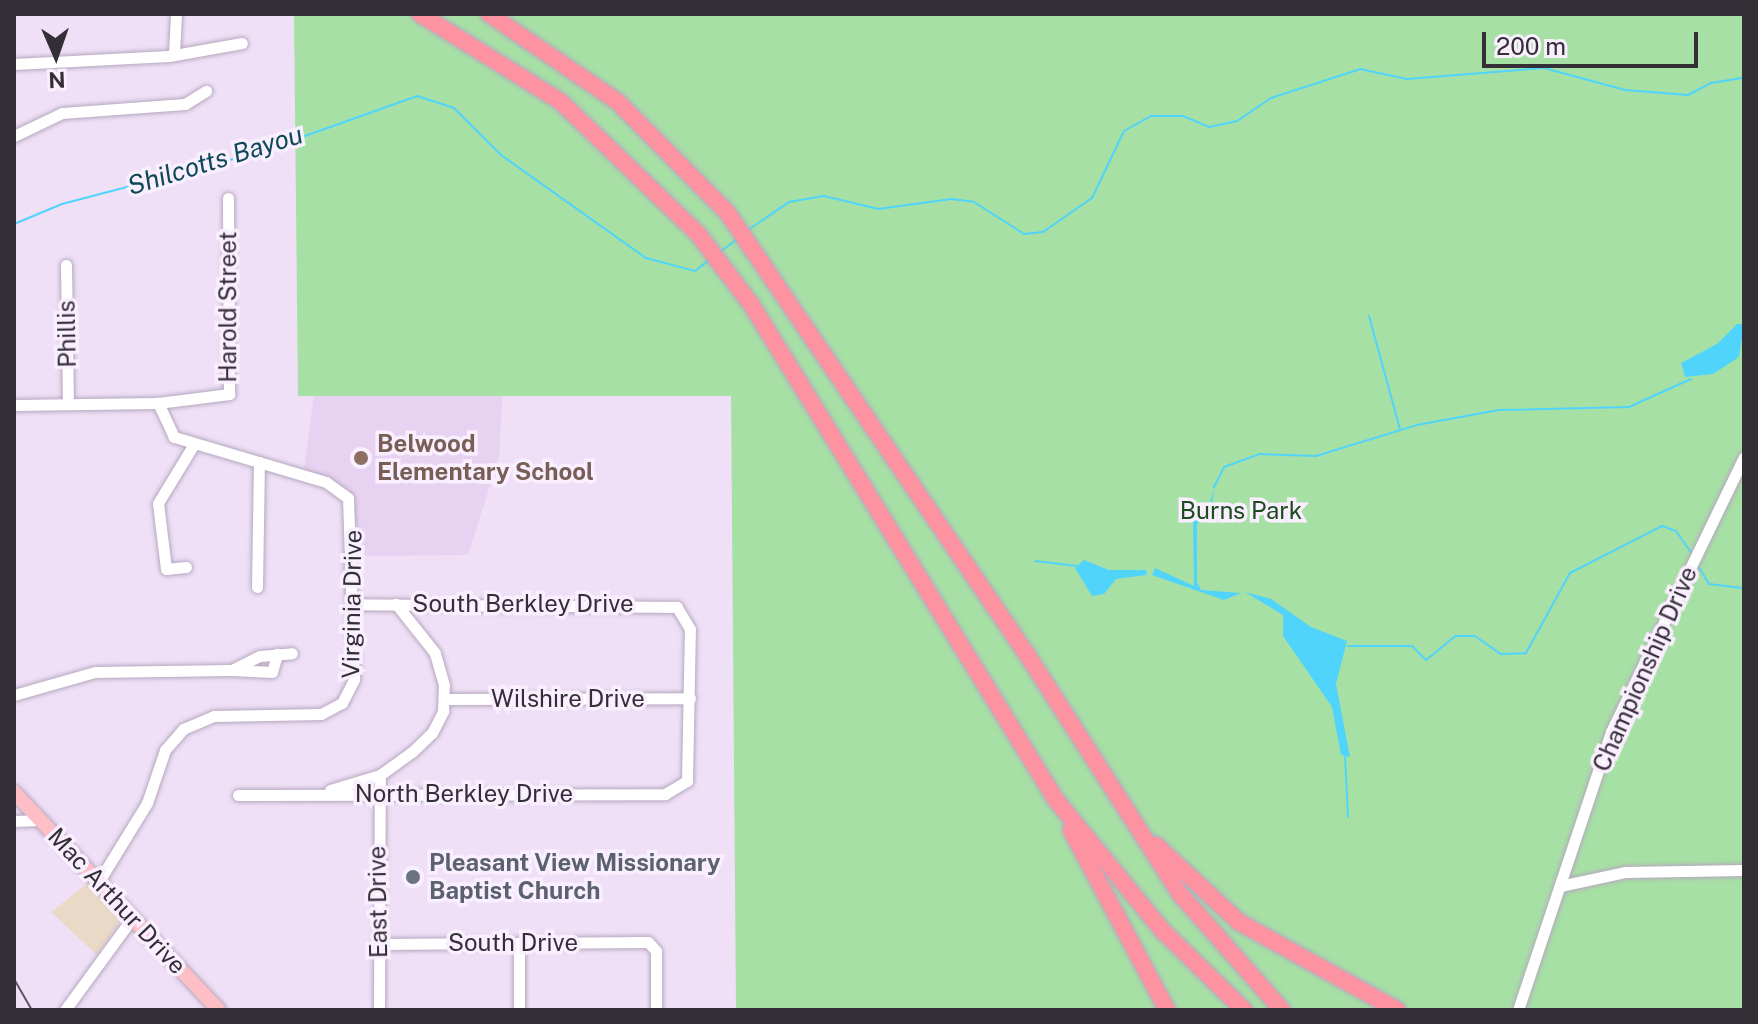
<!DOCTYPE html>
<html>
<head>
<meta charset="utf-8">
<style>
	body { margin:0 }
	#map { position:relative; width:1758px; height:1024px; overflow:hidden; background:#efe0f7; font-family:"Public Sans",sans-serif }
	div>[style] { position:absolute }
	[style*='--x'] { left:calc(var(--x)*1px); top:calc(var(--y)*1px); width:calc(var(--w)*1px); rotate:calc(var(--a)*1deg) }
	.commercial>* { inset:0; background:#ebd9c8 }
	.built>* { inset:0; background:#e7d3f1 }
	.green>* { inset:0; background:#a7e0a5 }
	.water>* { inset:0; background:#50d4fb }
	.stream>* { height:2px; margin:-1px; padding:0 1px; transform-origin:1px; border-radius:1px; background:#50d4fb }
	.roads { filter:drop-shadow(0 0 2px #b6a8be) drop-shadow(0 0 2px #b6a8be) }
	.minor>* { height:11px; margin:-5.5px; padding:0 5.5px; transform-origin:5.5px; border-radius:5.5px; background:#fff }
	.major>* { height:14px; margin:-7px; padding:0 7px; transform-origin:7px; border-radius:7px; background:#febec6 }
	.highway>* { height:16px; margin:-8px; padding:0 8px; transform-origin:8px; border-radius:8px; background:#fd93a0 }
	.rail>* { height:2px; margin:-1px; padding:0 1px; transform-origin:1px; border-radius:1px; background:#5e5662 }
	.dots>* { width:22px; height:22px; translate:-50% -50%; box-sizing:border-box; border:4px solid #f9effe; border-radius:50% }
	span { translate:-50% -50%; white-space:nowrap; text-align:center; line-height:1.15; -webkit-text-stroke:7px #f9effe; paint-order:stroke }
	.street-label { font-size:24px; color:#342e37 }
	.education-label { font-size:24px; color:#785e54; font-weight:700 }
	.left { translate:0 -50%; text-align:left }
	.park-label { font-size:24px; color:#1b4b1b }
	.worship-label { font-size:24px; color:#5b616d; font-weight:700 }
	.water-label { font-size:26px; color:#0e4858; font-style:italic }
	.frame { position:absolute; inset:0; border:16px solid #342e37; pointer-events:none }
	.north { position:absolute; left:16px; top:16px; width:80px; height:80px; -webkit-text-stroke:6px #f9effe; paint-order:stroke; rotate:178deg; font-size:22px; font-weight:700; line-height:32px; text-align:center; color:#342e37 }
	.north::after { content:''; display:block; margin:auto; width:28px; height:36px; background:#342e37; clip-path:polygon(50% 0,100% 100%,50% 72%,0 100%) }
	.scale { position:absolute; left:1482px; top:32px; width:216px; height:36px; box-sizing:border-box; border:4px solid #342e37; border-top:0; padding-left:10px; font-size:24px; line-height:28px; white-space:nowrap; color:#342e37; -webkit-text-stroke:6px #f9effe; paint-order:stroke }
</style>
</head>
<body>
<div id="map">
	<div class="commercial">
		<div style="clip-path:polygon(88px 883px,122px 919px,97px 955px,51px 912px)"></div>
	</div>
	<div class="built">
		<div style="clip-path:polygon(316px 380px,503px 389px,499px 457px,468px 555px,363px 556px,349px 489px,304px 468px)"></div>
	</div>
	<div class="green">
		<div style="clip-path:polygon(294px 14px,1744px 14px,1744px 1010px,736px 1010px,731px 396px,298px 396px)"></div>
	</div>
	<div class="water">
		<div style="clip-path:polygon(1737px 324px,1744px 324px,1739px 357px,1713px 374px,1685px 377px,1681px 363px,1717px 344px)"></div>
		<div style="clip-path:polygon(1215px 486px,1211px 508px,1197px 524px,1197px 582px,1201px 590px,1241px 593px,1224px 600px,1152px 575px,1155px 568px,1194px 586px,1193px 522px,1209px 506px)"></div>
		<div style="clip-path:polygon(1084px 560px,1109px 570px,1146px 570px,1147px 575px,1116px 579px,1104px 594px,1092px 596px,1075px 568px)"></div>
		<div style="clip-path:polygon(1245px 592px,1271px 599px,1311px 627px,1347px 641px,1336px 684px,1350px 757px,1341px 755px,1332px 707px,1283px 636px,1283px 615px)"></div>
	</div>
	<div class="stream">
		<div style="--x:14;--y:224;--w:52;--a:-22.6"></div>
		<div style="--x:62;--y:204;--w:205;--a:-14.7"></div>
		<div style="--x:260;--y:152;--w:167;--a:-19.6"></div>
		<div style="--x:417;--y:96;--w:39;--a:18"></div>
		<div style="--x:454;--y:108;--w:66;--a:45"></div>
		<div style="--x:501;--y:155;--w:178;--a:35.4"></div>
		<div style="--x:646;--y:258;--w:51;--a:14.9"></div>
		<div style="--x:695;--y:271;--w:16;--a:-38"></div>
		<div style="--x:748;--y:230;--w:50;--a:-34.3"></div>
		<div style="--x:789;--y:202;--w:36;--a:-10"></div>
		<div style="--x:824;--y:196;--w:56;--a:13.5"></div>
		<div style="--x:878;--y:209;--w:74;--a:-7.8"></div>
		<div style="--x:951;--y:199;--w:23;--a:7"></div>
		<div style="--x:974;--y:202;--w:59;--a:32.6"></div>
		<div style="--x:1024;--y:234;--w:19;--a:-6"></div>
		<div style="--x:1043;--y:232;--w:60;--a:-34.8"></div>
		<div style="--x:1092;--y:198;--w:74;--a:-64.5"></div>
		<div style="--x:1124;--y:131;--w:31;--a:-29"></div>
		<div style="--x:1151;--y:116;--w:32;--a:0"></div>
		<div style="--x:1183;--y:116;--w:28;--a:23"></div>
		<div style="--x:1209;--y:127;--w:29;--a:-12"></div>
		<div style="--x:1237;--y:121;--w:41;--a:-34.1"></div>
		<div style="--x:1271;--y:98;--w:94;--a:-18"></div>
		<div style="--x:1360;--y:69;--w:48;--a:12"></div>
		<div style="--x:1407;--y:79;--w:137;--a:-4.6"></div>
		<div style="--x:1544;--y:68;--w:84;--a:15.2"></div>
		<div style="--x:1625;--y:90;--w:63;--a:4.5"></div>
		<div style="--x:1688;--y:95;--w:26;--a:-28"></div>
		<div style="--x:1711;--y:83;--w:33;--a:-9"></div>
		<div style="--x:720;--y:252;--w:21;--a:-37"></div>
		<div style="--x:1369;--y:316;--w:117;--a:74.7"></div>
		<div style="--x:1214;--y:487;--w:22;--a:-63"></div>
		<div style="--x:1224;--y:467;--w:37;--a:-20"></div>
		<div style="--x:1259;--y:454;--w:57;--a:2"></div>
		<div style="--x:1316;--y:456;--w:106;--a:-17.1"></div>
		<div style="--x:1417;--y:425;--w:83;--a:-10.4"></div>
		<div style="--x:1499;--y:410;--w:130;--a:-1.3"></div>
		<div style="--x:1629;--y:407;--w:68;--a:-24.3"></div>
		<div style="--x:1035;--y:561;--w:42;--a:6.8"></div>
		<div style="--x:1697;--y:564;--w:23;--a:59"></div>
		<div style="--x:1709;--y:584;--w:35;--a:7"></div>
		<div style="--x:1348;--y:646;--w:64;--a:0"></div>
		<div style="--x:1412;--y:646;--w:20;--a:45"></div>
		<div style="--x:1426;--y:660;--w:38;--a:-39"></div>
		<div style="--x:1456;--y:636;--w:19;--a:0"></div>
		<div style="--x:1475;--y:636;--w:32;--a:35"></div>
		<div style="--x:1501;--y:654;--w:25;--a:-2"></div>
		<div style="--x:1526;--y:653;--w:91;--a:-61.2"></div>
		<div style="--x:1570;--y:573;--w:103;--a:-27.1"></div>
		<div style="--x:1662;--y:526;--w:15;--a:20"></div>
		<div style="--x:1676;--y:531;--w:29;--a:55"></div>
		<div style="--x:1345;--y:757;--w:60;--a:87.1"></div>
	</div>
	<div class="roads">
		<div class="minor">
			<div style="--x:174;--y:53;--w:39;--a:-87"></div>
			<div style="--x:14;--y:64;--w:155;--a:-3"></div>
			<div style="--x:169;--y:56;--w:74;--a:-10.1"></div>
			<div style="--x:14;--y:136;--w:53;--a:-25.6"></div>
			<div style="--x:62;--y:113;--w:123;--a:-4.2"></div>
			<div style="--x:185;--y:104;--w:25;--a:-32"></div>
			<div style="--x:66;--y:265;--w:139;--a:89.2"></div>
			<div style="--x:14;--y:405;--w:144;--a:-0.8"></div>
			<div style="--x:158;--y:403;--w:72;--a:-7.2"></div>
			<div style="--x:229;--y:394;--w:196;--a:-90.3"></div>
			<div style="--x:186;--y:567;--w:20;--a:174"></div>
			<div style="--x:166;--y:569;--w:66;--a:-96.9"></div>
			<div style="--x:158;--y:503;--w:69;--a:-58.6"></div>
			<div style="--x:257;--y:587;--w:125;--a:-89.1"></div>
			<div style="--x:232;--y:670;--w:40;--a:2.9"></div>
			<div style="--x:272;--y:672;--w:19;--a:-74"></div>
			<div style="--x:14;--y:695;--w:84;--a:-15.9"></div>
			<div style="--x:95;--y:672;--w:137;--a:-0.8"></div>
			<div style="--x:232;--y:670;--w:31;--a:-27"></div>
			<div style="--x:260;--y:656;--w:32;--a:-5"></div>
			<div style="--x:445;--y:699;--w:245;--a:-0.2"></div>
			<div style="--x:330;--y:790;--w:52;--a:-16.7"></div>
			<div style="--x:380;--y:775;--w:39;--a:-36"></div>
			<div style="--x:412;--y:752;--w:28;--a:-44"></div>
			<div style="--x:432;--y:733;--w:25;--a:-63"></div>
			<div style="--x:443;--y:711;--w:26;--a:-88"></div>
			<div style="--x:444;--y:685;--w:33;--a:-106"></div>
			<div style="--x:435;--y:653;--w:63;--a:-128.5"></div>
			<div style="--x:238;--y:795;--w:427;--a:-0.1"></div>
			<div style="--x:665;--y:794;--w:26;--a:-31"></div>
			<div style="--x:687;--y:781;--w:152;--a:-88.9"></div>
			<div style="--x:690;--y:629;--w:26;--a:-121"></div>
			<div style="--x:677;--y:607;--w:323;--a:-179.5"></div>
			<div style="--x:14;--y:821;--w:26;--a:-2"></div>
			<div style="--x:99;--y:881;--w:92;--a:-58.4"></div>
			<div style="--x:147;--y:803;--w:56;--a:-71.2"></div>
			<div style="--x:165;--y:750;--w:28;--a:-49"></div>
			<div style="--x:183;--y:729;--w:34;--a:-23"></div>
			<div style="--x:214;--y:716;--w:107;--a:-1.1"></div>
			<div style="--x:321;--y:714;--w:24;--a:-28"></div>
			<div style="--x:342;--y:703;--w:27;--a:-63"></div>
			<div style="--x:354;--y:679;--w:181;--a:-91.9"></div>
			<div style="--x:348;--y:498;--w:27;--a:-144"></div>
			<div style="--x:326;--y:482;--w:159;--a:-163.5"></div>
			<div style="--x:174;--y:437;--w:38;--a:-115"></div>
			<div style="--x:1560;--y:886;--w:66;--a:-12.2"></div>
			<div style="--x:1625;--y:872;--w:119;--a:-1"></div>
			<div style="--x:519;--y:943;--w:67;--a:90"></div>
			<div style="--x:378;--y:944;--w:270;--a:-0.4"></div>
			<div style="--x:648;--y:942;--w:12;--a:48"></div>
			<div style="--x:656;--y:951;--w:59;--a:90"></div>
			<div style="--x:65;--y:1010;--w:114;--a:-53.9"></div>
			<div style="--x:379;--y:1010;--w:235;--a:-89.8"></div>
			<div style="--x:1518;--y:1010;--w:293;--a:-71.5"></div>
			<div style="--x:1611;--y:732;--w:305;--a:-64.2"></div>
		</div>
		<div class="major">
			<div style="--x:14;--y:792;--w:299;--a:46.8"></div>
		</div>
		<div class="highway">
			<div style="--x:420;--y:14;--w:165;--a:31.9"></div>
			<div style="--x:560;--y:101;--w:192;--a:43.9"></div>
			<div style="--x:698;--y:234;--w:88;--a:52.9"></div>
			<div style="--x:751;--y:304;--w:582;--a:58.41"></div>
			<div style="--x:1056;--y:800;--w:168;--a:50.8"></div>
			<div style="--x:1162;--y:930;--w:115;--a:44.3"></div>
			<div style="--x:489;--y:14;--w:156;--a:34.3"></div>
			<div style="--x:618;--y:102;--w:155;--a:45.3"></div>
			<div style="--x:727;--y:212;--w:536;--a:55.87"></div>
			<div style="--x:1028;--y:656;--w:284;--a:57.4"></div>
			<div style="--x:1181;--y:895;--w:153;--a:48.7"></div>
			<div style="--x:1071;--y:830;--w:204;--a:61.9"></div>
			<div style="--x:1156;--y:845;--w:113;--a:42.9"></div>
			<div style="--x:1239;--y:922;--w:181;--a:29.1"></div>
		</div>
	</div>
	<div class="rail">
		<div style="--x:14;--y:979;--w:36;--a:60"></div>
	</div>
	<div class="dots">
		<div style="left:361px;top:458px;background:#8d6e63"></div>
		<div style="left:413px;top:877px;background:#6b7280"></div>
	</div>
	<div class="street-label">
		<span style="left:228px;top:307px;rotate:-90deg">Harold Street</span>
		<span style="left:67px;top:334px;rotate:-91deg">Phillis</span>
		<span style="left:352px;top:604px;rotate:-89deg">Virginia Drive</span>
		<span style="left:523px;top:604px">South Berkley Drive</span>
		<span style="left:1645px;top:669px;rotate:-66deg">Championship Drive</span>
		<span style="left:568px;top:699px">Wilshire Drive</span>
		<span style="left:464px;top:794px">North Berkley Drive</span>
		<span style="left:117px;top:901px;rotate:47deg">Mac Arthur Drive</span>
		<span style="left:378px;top:902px;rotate:-91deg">East Drive</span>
		<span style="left:513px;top:943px">South Drive</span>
	</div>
	<div class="education-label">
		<span class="left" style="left:377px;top:458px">Belwood<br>Elementary School</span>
	</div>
	<div class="park-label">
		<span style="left:1241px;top:511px">Burns Park</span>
	</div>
	<div class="worship-label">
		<span class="left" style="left:429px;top:877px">Pleasant View Missionary<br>Baptist Church</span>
	</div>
	<div class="water-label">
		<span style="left:215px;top:160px;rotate:-17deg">Shilcotts Bayou</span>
	</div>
	<div class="frame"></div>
	<div class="north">N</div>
	<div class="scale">200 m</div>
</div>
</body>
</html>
